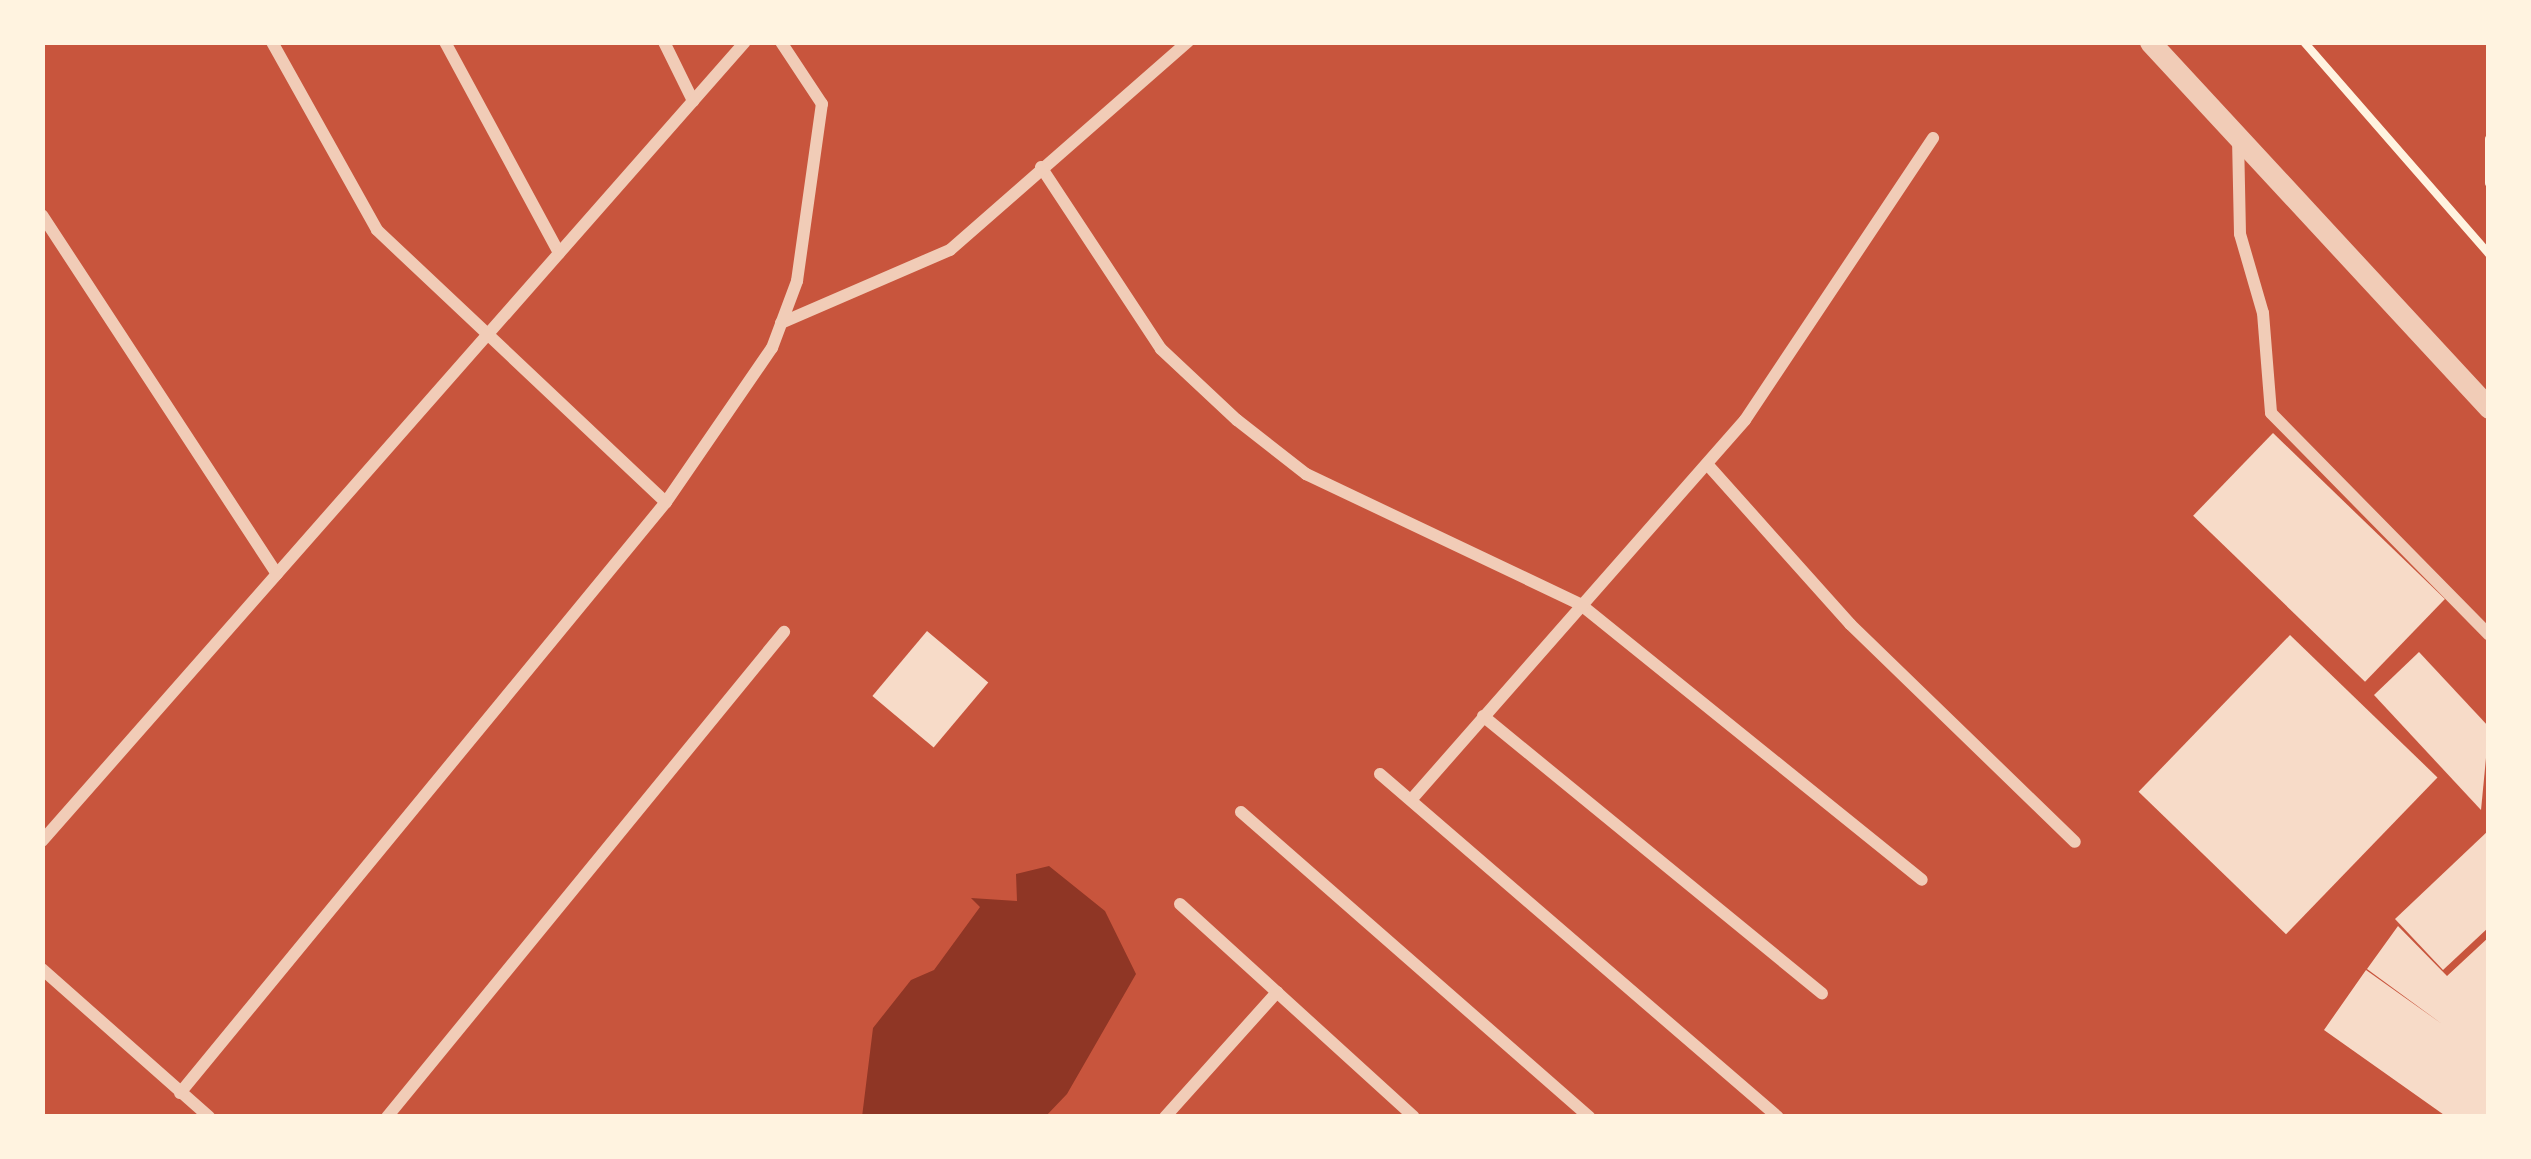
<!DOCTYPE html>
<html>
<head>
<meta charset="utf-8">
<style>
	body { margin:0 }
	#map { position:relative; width:2531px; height:1159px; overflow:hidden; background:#c8553d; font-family:Signika,sans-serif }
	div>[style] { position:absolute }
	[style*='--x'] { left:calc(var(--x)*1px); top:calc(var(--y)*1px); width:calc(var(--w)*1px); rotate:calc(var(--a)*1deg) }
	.water>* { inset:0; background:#8f3625 }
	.building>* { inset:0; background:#f7dbc8; transform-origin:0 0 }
	.path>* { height:8px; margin:-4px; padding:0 4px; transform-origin:4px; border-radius:4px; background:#fff3e0 }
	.minor>* { height:12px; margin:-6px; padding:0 6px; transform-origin:6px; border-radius:6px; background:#f1ccb7 }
	.tertiary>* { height:21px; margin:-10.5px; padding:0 10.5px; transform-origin:10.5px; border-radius:10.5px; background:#f1ccb7 }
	span { translate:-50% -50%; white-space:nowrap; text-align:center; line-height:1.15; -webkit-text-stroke:9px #fff3e0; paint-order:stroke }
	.frame { position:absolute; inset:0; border:45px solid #fff3e0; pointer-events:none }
</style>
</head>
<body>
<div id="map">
	<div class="water">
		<div style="clip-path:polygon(1049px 866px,1105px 911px,1136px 974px,1067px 1094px,1045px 1117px,862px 1117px,873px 1028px,911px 980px,934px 970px,980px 907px,971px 898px,1017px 901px,1016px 874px)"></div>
	</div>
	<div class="building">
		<div style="left:2273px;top:433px;width:239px;height:115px;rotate:44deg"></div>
		<div style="left:927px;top:631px;width:80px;height:85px;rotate:40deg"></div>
		<div style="left:2290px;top:635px;width:205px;height:218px;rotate:44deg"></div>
		<div style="clip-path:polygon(2419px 652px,2489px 727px,2481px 810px,2374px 695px)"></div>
		<div style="clip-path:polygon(2489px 830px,2489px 927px,2443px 970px,2395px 919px)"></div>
		<div style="clip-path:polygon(2398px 926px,2447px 976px,2489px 937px,2489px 1117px,2447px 1117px,2324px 1030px,2366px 970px,2442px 1024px,2367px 969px)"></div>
	</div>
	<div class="path">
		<div style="--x:2304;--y:42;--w:281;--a:48.9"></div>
		<div style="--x:2489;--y:139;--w:44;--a:90"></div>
	</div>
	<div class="minor">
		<div style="--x:272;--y:42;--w:215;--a:60.8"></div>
		<div style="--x:377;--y:230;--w:397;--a:43.3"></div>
		<div style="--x:445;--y:42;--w:240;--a:61.6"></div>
		<div style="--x:664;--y:42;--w:66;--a:63.8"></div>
		<div style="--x:2238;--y:138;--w:96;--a:88.8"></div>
		<div style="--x:2240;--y:234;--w:82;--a:73.8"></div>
		<div style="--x:2263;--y:313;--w:100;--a:85.4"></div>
		<div style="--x:2271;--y:413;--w:311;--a:45.5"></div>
		<div style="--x:1041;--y:167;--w:218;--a:56.6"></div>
		<div style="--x:1161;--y:349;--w:104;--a:43.1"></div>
		<div style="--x:1237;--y:420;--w:88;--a:38"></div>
		<div style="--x:1306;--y:474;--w:303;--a:25.4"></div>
		<div style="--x:1580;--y:604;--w:439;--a:38.9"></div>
		<div style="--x:42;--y:215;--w:429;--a:56.8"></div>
		<div style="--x:781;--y:323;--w:184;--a:-23.4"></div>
		<div style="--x:950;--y:250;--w:316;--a:-41.2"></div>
		<div style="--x:1707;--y:464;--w:215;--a:48.2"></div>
		<div style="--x:1850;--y:624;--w:313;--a:44.1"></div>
		<div style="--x:1483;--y:716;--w:438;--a:39.3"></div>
		<div style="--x:1380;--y:774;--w:525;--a:40.76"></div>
		<div style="--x:1411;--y:800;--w:506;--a:-48.69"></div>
		<div style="--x:1745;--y:420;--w:339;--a:-56.3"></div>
		<div style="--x:1241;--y:812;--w:463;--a:41.2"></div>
		<div style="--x:42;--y:841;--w:1064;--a:-48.66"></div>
		<div style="--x:1180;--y:904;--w:316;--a:42.3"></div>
		<div style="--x:42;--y:969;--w:223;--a:41.5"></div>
		<div style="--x:180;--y:1093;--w:765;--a:-50.57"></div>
		<div style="--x:666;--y:502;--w:187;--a:-55.5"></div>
		<div style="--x:772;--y:348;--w:72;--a:-69.5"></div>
		<div style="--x:797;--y:281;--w:179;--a:-82"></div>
		<div style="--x:822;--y:104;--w:74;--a:-123.5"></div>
		<div style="--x:387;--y:1117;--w:627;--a:-50.7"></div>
		<div style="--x:1165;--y:1117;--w:168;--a:-48.1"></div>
	</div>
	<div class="tertiary">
		<div style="--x:2150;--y:42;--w:499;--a:47.2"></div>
	</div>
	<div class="frame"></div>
</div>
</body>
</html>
